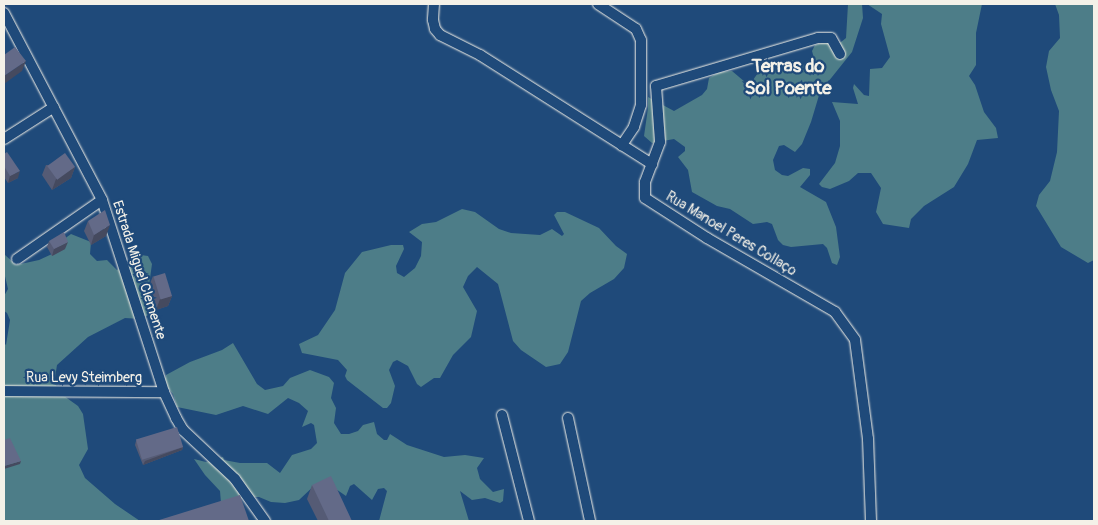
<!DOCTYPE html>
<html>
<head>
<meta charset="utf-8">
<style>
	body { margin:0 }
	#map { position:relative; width:1098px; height:525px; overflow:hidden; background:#1f4a7a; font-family:Pangolin,sans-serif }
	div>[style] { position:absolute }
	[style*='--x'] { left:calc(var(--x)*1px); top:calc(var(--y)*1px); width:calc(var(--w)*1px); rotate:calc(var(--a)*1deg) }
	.green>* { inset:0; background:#4d7d88 }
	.roads { filter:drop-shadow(0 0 1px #f4f1e8) drop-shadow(0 0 1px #f4f1e8) }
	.minor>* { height:10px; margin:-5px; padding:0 5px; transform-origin:5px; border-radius:5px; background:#1f4a7a }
	.wall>* { inset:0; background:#555b75 }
	.shaded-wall>* { inset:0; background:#454a5f }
	.building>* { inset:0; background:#636a88; transform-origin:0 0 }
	span { translate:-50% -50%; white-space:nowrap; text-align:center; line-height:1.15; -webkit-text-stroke:4.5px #1f4a7a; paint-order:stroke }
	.street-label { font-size:14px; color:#f4f1e8 }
	.district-label { font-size:19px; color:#f4f1e8; font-weight:700 }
	.frame { position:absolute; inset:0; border:5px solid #f4f1e8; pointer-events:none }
</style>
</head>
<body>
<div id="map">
	<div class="green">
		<div style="clip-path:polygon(848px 4px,862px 4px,863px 18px,852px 52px,820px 92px,811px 122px,802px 144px,795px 152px,784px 145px,779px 146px,773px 160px,775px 170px,782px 175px,788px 176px,803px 168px,810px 169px,810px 175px,800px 187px,826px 202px,836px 227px,840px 257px,837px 265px,832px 263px,827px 248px,823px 244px,791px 247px,783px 245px,778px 240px,772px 224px,767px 222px,753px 224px,730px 209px,717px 206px,692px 192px,688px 170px,678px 157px,685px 151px,685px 147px,674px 139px,652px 143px,644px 136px,648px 108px,648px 97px,674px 111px,702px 95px,707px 89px,709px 78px,719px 72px,732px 71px,745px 82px,753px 80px,760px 70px,787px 61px,794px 60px,804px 65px,811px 65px,815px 62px,812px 51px,815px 45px,825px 42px,841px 42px,846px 38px)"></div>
		<div style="clip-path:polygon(867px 4px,982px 4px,976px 33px,976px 65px,969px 76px,975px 85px,984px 112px,996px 128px,998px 138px,977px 140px,968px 164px,954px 187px,924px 206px,911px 219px,909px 228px,883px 224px,876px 212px,881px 188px,871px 173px,858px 173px,849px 181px,830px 189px,822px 187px,819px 184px,835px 163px,840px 146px,840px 121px,832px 102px,858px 104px,853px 88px,854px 84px,864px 95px,869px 96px,870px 69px,882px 68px,890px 57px,881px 24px,882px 14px)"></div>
		<div style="clip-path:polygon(1055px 4px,1094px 4px,1094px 260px,1088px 263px,1061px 247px,1036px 206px,1039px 195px,1050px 181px,1057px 152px,1059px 111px,1051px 90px,1046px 67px,1049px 51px,1060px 38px,1059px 15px)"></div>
		<div style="clip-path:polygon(462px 209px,475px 212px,499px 229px,511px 233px,540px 235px,552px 229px,562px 236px,564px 234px,554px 215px,557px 212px,565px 212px,599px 228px,616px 246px,627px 254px,624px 268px,614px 279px,590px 293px,581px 301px,568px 352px,560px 364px,546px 367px,521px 350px,513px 341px,498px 284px,477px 267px,468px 276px,463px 287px,477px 311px,471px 337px,453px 355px,440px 378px,434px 378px,421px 387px,417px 384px,408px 366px,397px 360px,393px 362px,389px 370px,395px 386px,391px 403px,387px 408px,383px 408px,347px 380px,345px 376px,347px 370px,338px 360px,302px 353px,299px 344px,318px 335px,335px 310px,345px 273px,362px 252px,391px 245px,403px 245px,404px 249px,396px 266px,397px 273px,404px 277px,415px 268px,421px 256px,422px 242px,409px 232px,422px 224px,436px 222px)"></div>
		<div style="clip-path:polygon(71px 234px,91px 242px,90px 254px,97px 261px,107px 260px,117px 270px,141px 255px,148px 256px,152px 264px,146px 307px,153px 312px,141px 319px,125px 318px,88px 337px,57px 365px,55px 378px,57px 391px,78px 406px,83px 414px,88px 449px,79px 465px,85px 478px,115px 504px,140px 521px,4px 521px,4px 343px,6px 345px,10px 320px,7px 313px,4px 311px,4px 296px,8px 289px,4px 272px,4px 254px,16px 265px,39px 260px,52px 254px,60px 242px)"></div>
		<div style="clip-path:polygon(233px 343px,257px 384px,265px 390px,283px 386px,290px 378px,310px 370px,329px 377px,334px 383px,331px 398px,336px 408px,334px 423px,341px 434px,349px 434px,358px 431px,363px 425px,374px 422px,377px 434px,384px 440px,387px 440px,390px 434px,407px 445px,444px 457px,465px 455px,484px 458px,477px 468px,480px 479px,493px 492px,504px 489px,503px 501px,500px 503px,485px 498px,472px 500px,460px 491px,469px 521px,379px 521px,387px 491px,384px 488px,378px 489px,372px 500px,354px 484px,350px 486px,346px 496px,330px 485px,317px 483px,299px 500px,285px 503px,271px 502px,259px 497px,245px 497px,232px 503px,221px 503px,220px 491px,205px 475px,194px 459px,206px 462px,223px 457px,224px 460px,240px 463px,267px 463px,280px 473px,292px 455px,311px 449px,317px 443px,314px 425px,311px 423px,302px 427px,308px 411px,299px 403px,288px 398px,268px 414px,243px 406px,216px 415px,177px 407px,173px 394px,164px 383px,166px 375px,190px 362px,222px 350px)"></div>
	</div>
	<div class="roads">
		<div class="minor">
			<div style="--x:434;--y:4;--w:16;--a:94"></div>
			<div style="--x:433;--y:20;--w:9;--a:77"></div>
			<div style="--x:435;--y:29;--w:8;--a:50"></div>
			<div style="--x:440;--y:35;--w:45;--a:26.6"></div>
			<div style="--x:480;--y:55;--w:204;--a:32.4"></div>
			<div style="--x:598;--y:4;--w:45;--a:33.3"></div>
			<div style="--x:636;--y:29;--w:12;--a:66"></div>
			<div style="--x:641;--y:40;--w:65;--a:90"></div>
			<div style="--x:641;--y:105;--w:23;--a:108"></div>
			<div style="--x:634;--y:127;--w:22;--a:124"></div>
			<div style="--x:4;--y:13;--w:211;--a:62.3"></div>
			<div style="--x:102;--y:200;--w:202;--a:72.1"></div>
			<div style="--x:164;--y:392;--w:29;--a:65"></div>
			<div style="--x:176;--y:418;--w:14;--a:60"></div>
			<div style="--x:183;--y:430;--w:71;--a:43.3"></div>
			<div style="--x:235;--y:479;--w:52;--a:54.5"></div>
			<div style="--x:840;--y:54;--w:18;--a:-119"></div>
			<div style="--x:831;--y:38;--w:13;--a:180"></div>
			<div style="--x:818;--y:38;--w:169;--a:163.5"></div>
			<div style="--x:656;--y:86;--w:56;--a:85.9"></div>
			<div style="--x:660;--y:142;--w:43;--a:110.6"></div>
			<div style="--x:645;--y:182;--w:16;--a:90"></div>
			<div style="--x:645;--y:198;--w:74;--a:32.8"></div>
			<div style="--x:707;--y:238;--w:148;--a:30"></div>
			<div style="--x:835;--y:312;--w:34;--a:54"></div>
			<div style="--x:855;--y:340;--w:100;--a:82.5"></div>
			<div style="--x:868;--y:439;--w:82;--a:87.9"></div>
			<div style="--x:4;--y:139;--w:59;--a:-32.6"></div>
			<div style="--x:17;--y:259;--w:103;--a:-34.8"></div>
			<div style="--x:4;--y:391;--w:160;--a:0.4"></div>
			<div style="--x:502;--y:415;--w:109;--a:75.7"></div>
			<div style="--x:568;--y:418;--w:105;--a:77.9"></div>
		</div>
	</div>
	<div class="wall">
		<div style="clip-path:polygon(4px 154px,18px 178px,8px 183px,4px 177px)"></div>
		<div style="clip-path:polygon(46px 165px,75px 167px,71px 178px,52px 190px,42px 175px)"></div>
		<div style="clip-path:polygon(88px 221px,106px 236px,91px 245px,84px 231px)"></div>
		<div style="clip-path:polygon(49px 241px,65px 249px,52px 256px,47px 247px)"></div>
		<div style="clip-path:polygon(153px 276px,172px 296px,168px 306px,156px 310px,149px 286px)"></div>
		<div style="clip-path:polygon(136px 441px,183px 447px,182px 450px,143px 465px,135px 445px)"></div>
		<div style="clip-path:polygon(312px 485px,352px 521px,318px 521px,307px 499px)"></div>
	</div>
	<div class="shaded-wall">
		<div style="clip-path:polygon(26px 61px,22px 71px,4px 84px,4px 76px)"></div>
		<div style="clip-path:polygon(75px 167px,71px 178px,52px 190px,56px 179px)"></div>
		<div style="clip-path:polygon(20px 171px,18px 178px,8px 183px,10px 176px)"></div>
		<div style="clip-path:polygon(110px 225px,106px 236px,91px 245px,94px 235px)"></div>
		<div style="clip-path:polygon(68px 242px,65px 249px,52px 256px,54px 249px)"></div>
		<div style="clip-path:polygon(172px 296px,168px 306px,156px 310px,160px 299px)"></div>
		<div style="clip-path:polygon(183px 447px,182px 450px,143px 465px,145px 461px)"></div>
		<div style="clip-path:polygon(21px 461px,20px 464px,4px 469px,4px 466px)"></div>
	</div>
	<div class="building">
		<div style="clip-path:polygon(15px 47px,26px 61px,4px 76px,4px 55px)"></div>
		<div style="clip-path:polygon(7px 152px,20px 171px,10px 176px,4px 166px,4px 154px)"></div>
		<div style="left:65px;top:153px;width:17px;height:22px;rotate:54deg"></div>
		<div style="clip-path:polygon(105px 210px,110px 225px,94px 235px,88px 221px)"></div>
		<div style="clip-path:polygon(64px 232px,68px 242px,54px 249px,49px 241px)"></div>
		<div style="left:165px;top:273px;width:24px;height:12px;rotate:73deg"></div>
		<div style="left:177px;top:427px;width:21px;height:43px;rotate:73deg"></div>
		<div style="clip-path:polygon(10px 438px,21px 461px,4px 466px,4px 440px)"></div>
		<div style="clip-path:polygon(331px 476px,352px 521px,329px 521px,312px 485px)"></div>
		<div style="clip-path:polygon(240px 495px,249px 521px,156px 521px)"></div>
	</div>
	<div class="street-label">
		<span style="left:731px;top:234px;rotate:31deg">Rua Manoel Peres Collaço</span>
		<span style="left:139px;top:270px;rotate:72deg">Estrada Miguel Clemente</span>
		<span style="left:84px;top:378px">Rua Levy Steimberg</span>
	</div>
	<div class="district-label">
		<span style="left:788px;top:78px">Terras do<br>Sol Poente</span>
	</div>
	<div class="frame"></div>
</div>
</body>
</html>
